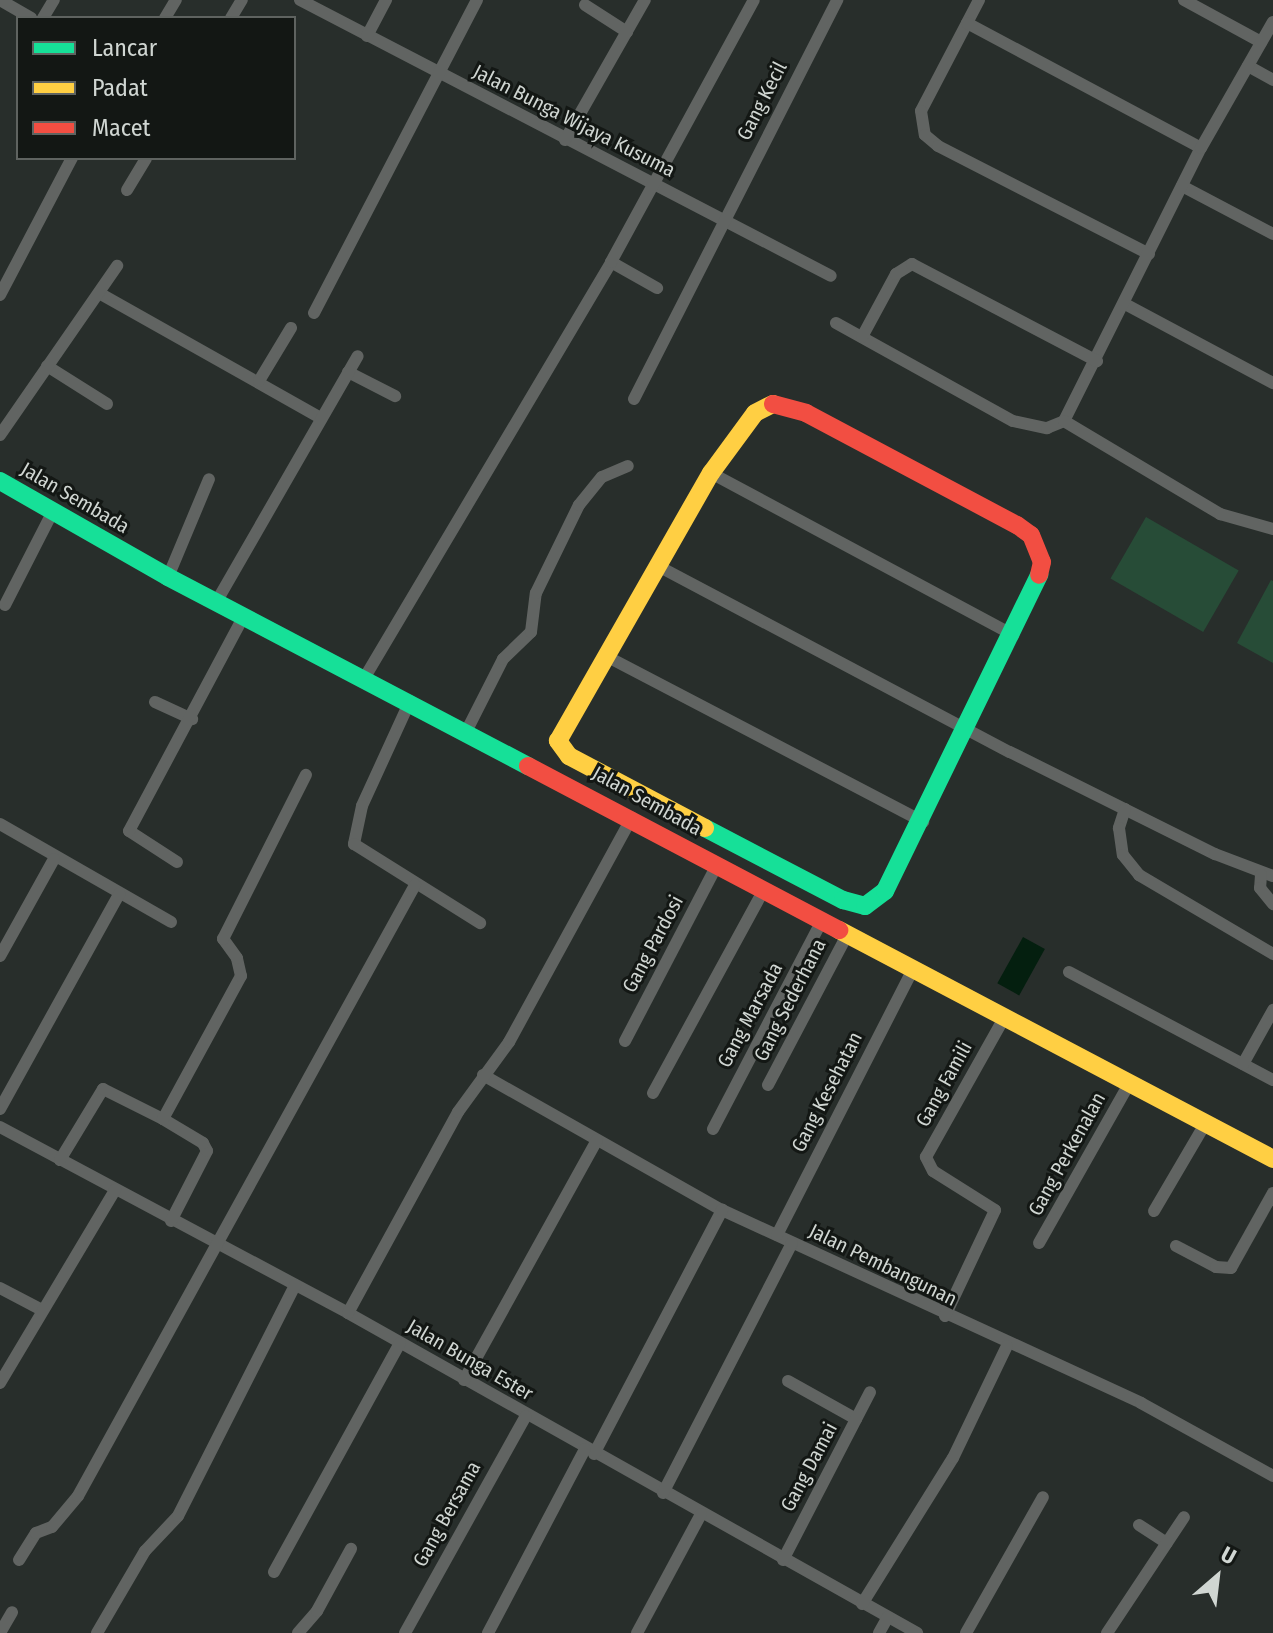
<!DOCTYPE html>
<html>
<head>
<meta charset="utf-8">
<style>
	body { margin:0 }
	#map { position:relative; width:1273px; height:1633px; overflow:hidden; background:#282e2b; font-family:"Fira Sans Condensed",sans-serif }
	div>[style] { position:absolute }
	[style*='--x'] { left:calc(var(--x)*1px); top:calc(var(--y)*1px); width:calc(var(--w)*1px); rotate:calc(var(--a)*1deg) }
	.green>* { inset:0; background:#274c37; transform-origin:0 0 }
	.water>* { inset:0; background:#041f0f; transform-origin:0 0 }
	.street>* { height:12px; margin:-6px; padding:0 6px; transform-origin:6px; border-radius:6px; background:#616462 }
	.fast>* { height:18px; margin:-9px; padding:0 9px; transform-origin:9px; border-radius:9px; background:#16e098 }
	.slow>* { height:18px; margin:-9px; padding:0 9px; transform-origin:9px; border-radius:9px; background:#ffcf43 }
	.jam>* { height:18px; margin:-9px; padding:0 9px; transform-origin:9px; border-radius:9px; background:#f24e42 }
	span { translate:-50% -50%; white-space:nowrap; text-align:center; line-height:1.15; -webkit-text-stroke:6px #131714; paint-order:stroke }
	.street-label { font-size:20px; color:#d0d6d2 }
	.legend { position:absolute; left:16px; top:16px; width:280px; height:144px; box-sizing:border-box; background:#131714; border:2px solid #5f6360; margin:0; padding:10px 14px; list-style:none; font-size:24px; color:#d0d6d2 }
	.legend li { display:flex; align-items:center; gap:16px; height:40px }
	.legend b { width:40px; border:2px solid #5f6360 }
	.north { position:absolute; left:1177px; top:1537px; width:80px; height:80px; -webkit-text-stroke:6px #131714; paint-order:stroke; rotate:28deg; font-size:22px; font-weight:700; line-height:32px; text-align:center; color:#d0d6d2 }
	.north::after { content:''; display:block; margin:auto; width:28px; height:36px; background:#d0d6d2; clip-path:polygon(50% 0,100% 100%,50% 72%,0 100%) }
</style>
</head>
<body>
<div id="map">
	<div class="green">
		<div style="left:1146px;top:517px;width:107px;height:71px;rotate:30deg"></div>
		<div style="clip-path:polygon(1271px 580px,1273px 581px,1273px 663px,1237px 643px)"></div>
	</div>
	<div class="water">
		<div style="left:1023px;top:937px;width:25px;height:53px;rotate:29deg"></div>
	</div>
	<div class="street">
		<div style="--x:0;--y:0;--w:36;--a:30"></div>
		<div style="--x:300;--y:0;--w:598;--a:27.46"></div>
		<div style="--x:979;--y:0;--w:125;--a:117.6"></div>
		<div style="--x:921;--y:111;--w:24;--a:81"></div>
		<div style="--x:925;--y:135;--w:17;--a:40"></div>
		<div style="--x:938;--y:146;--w:237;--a:27.1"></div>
		<div style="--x:1184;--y:0;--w:88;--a:28.6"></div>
		<div style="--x:585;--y:5;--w:50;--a:32.7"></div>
		<div style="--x:43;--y:18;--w:21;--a:-59"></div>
		<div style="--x:165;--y:18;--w:21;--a:-59"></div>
		<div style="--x:231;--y:18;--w:21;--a:-59"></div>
		<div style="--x:967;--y:23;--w:265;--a:28.1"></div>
		<div style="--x:367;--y:36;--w:41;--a:-62.2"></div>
		<div style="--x:1248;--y:66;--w:29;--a:29"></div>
		<div style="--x:565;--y:140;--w:161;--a:-60.3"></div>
		<div style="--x:1182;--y:186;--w:103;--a:27.8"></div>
		<div style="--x:127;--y:190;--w:37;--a:-59"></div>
		<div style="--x:611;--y:262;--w:53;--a:29.5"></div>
		<div style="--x:99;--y:293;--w:255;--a:29.4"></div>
		<div style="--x:0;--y:295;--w:155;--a:-62.3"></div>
		<div style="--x:1125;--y:304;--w:168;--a:28.1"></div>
		<div style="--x:314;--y:313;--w:353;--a:-62.5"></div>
		<div style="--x:836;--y:323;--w:202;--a:29"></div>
		<div style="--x:1013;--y:421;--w:35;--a:12"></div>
		<div style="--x:1047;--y:428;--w:18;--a:-22"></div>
		<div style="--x:1064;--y:421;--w:305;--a:-63.4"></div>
		<div style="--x:1201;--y:148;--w:145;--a:-60.3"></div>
		<div style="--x:862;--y:337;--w:72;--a:-61.6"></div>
		<div style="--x:896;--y:274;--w:19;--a:-32"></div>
		<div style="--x:912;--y:264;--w:209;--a:27.7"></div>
		<div style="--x:47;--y:366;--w:71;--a:32.3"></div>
		<div style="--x:348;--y:372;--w:53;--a:27.1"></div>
		<div style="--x:259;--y:381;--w:62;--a:-58.9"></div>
		<div style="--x:634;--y:399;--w:448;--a:-63"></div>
		<div style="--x:1064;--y:421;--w:182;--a:30.8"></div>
		<div style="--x:1220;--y:514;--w:55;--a:15.8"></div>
		<div style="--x:0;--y:435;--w:206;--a:-55.3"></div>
		<div style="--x:711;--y:473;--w:343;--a:28.2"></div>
		<div style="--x:658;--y:566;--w:398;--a:27.9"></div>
		<div style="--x:1010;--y:752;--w:229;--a:26.5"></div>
		<div style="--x:1215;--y:854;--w:62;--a:20.8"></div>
		<div style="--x:168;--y:577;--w:106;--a:-67.3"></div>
		<div style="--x:218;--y:599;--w:280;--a:-60.1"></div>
		<div style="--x:5;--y:605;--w:106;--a:-62.9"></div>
		<div style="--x:606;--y:656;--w:358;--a:27.6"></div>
		<div style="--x:365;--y:677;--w:482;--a:-59.3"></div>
		<div style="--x:611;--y:262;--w:298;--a:-61.4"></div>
		<div style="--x:410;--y:701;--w:115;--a:114.6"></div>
		<div style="--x:362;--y:806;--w:39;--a:102"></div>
		<div style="--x:354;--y:844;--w:149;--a:32.1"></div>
		<div style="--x:155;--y:702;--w:41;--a:24.7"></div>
		<div style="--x:467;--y:730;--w:80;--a:-63.1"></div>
		<div style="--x:503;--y:659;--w:39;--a:-44"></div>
		<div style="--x:531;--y:632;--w:39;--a:-83"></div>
		<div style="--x:536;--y:593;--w:98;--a:-64"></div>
		<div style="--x:579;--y:505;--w:36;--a:-51"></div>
		<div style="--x:602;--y:477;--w:28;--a:-23"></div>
		<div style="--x:1125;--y:809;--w:20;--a:108"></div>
		<div style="--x:1119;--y:828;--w:27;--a:82"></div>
		<div style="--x:1123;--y:855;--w:26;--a:51"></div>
		<div style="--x:1139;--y:875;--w:156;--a:30.5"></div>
		<div style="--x:0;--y:824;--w:197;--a:29.8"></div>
		<div style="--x:177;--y:862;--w:57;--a:-147.1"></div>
		<div style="--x:129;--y:831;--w:244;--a:-61.9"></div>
		<div style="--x:1261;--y:875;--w:13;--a:94"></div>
		<div style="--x:1260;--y:888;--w:21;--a:51"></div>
		<div style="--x:0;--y:956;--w:111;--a:-60.9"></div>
		<div style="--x:1069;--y:972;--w:231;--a:27.9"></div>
		<div style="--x:625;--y:1041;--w:199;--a:-62.4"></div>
		<div style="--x:1243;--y:1064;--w:62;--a:-60.9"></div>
		<div style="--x:483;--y:1075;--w:274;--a:29.5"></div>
		<div style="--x:722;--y:1210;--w:461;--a:24.7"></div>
		<div style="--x:1141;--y:1403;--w:151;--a:28.9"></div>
		<div style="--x:768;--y:1085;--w:172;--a:-62.2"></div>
		<div style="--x:653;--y:1093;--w:232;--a:-61.4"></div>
		<div style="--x:0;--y:1109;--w:246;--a:-61"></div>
		<div style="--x:0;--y:1127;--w:395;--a:28.1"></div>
		<div style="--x:348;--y:1313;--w:653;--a:29.35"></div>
		<div style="--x:713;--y:1129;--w:237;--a:-62.4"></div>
		<div style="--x:60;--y:1160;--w:83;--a:-58.8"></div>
		<div style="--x:103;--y:1089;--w:67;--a:26.6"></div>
		<div style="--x:1154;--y:1211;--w:101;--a:-59.6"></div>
		<div style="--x:171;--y:1221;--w:79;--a:-62.8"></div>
		<div style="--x:207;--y:1151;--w:9;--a:-117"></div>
		<div style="--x:203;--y:1143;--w:47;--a:-149"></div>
		<div style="--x:163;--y:1119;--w:163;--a:-61.4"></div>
		<div style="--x:241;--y:976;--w:18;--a:-103"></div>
		<div style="--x:237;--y:958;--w:24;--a:-126"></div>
		<div style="--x:223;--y:939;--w:184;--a:-63.2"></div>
		<div style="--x:777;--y:1235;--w:301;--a:-62.9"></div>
		<div style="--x:1039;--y:1243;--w:183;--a:-60.5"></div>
		<div style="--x:1176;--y:1246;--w:45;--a:27.7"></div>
		<div style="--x:1216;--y:1267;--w:15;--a:4"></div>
		<div style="--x:1231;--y:1268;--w:86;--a:-60.8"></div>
		<div style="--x:0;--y:1288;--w:45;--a:27.7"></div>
		<div style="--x:348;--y:1313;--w:229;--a:-61.3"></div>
		<div style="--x:458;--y:1112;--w:87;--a:-53.9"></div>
		<div style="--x:509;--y:1042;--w:256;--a:-61.3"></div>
		<div style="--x:945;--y:1316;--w:117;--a:-64.7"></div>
		<div style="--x:995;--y:1210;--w:73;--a:-147.8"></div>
		<div style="--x:933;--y:1171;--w:16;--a:-117"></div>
		<div style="--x:926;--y:1157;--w:162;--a:-60.7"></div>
		<div style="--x:464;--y:1380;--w:274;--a:-61"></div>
		<div style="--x:788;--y:1381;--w:78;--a:29.2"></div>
		<div style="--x:0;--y:1383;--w:225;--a:-59.2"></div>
		<div style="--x:594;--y:1454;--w:276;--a:-62.3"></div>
		<div style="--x:663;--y:1493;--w:281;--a:-62.7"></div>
		<div style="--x:1139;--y:1525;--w:33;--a:33"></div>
		<div style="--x:19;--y:1560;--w:32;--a:-58"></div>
		<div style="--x:36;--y:1533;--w:17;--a:-21"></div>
		<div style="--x:52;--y:1527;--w:40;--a:-50"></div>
		<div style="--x:78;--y:1496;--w:698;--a:-61.12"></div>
		<div style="--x:783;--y:1560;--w:189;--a:-62.6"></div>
		<div style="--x:274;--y:1572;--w:261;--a:-61.2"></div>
		<div style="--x:862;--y:1604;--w:172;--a:-58.1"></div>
		<div style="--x:953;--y:1458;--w:124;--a:-64.3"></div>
		<div style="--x:0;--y:1633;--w:24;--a:-60"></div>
		<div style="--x:97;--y:1633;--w:95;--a:-59.7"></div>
		<div style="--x:145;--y:1551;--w:48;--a:-46.7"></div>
		<div style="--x:178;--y:1516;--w:259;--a:-63.1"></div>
		<div style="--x:298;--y:1633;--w:29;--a:-49"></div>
		<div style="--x:317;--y:1611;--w:71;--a:-61.3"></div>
		<div style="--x:405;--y:1633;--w:248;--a:-60.9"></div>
		<div style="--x:488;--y:1633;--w:208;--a:-62.2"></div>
		<div style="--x:637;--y:1633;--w:135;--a:-61.7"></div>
		<div style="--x:879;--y:1633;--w:18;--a:-61"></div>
		<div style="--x:966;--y:1633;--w:156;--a:-60.5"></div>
		<div style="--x:1107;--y:1633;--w:139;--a:-56.4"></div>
	</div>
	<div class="fast">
		<div style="--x:0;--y:481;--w:193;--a:29.7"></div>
		<div style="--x:168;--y:577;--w:407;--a:27.7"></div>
		<div style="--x:705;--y:828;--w:156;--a:27.6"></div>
		<div style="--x:843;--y:900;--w:23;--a:15"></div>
		<div style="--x:865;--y:906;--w:25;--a:-37"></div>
		<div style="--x:885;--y:891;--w:352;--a:-64"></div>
	</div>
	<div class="slow">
		<div style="--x:705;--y:828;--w:154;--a:-152.1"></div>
		<div style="--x:569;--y:756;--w:19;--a:-126"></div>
		<div style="--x:558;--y:741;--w:309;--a:-60.3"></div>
		<div style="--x:711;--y:473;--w:74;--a:-53.7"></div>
		<div style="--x:755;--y:413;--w:20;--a:-27"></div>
		<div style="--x:839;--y:930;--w:491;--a:27.8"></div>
	</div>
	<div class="jam">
		<div style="--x:773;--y:404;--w:34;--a:15"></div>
		<div style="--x:806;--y:413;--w:239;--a:28"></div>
		<div style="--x:1017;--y:525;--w:17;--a:36"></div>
		<div style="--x:1031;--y:535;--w:29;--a:68"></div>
		<div style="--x:1042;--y:562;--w:13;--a:103"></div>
		<div style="--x:528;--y:766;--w:352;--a:27.8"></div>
	</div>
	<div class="street-label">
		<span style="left:762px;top:101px;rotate:-63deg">Gang Kecil</span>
		<span style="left:574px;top:121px;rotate:27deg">Jalan Bunga Wijaya Kusuma</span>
		<span style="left:75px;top:498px;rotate:30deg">Jalan Sembada</span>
		<span style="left:647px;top:801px;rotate:29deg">Jalan Sembada</span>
		<span style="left:653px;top:944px;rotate:-62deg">Gang Pardosi</span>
		<span style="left:790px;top:1000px;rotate:-63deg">Gang Sederhana</span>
		<span style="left:750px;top:1015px;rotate:-62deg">Gang Marsada</span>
		<span style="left:944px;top:1084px;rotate:-61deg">Gang Famili</span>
		<span style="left:827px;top:1092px;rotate:-63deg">Gang Kesehatan</span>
		<span style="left:1067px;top:1154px;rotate:-61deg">Gang Perkenalan</span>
		<span style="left:883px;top:1265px;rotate:26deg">Jalan Pembangunan</span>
		<span style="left:470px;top:1360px;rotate:30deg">Jalan Bunga Ester</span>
		<span style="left:809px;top:1467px;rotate:-62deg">Gang Damai</span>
		<span style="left:447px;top:1514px;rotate:-61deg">Gang Bersama</span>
	</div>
	<ul class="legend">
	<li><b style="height:10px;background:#16e098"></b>Lancar</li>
	<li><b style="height:10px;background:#ffcf43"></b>Padat</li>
	<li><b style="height:10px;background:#f24e42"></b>Macet</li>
	</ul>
	<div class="north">U</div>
</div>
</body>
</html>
